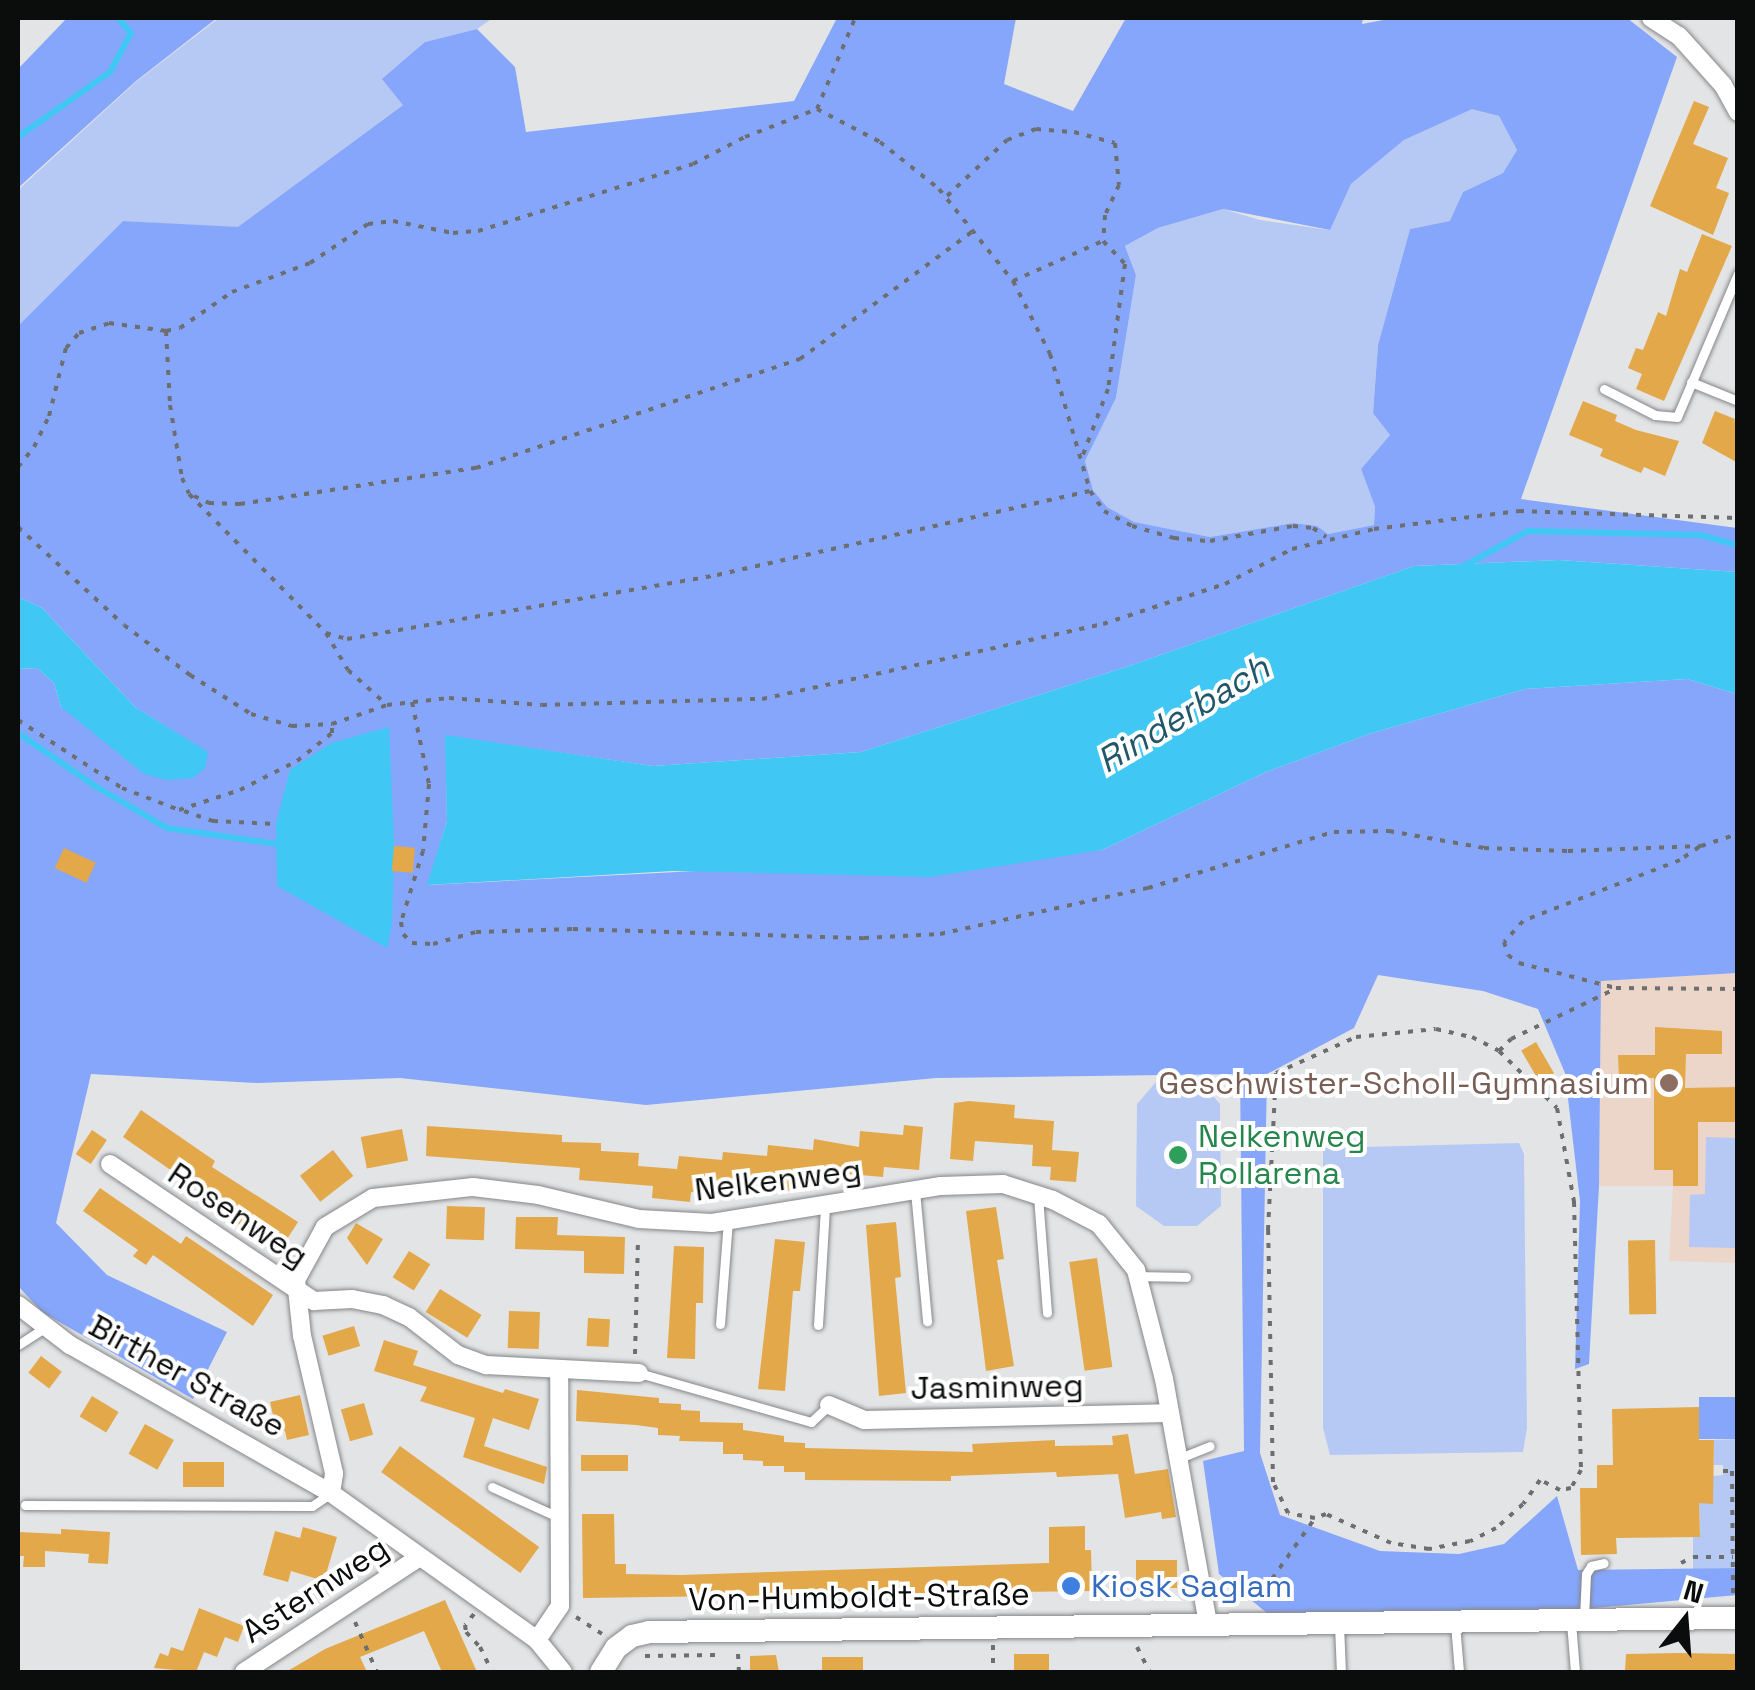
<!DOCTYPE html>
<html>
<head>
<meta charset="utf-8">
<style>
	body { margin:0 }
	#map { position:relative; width:1755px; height:1690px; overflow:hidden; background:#e3e4e6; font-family:"Space Grotesk",sans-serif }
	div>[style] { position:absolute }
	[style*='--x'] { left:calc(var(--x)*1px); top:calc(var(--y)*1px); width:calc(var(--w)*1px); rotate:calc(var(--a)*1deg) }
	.education>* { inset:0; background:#ecd5c9 }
	.green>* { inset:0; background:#b6c8f4 }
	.forest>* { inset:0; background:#85a6fb; transform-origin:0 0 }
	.water>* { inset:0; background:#41c7f4 }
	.stream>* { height:6px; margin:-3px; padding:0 3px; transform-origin:3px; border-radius:3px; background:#41c7f4 }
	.building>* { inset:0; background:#e2a84a; transform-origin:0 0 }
	.path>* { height:4px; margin-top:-2px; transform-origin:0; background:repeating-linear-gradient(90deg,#6d6e6f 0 5px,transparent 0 13px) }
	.roads { filter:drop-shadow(0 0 2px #858688) drop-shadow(0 0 2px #858688) }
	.service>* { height:9px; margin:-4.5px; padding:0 4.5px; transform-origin:4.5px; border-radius:4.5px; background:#fff }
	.minor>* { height:18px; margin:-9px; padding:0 9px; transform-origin:9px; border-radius:9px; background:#fff }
	.tertiary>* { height:22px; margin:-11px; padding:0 11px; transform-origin:11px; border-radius:11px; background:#fff }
	.dots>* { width:28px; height:28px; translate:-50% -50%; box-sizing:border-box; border:5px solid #fff; border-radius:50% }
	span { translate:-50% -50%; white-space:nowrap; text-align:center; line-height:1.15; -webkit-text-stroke:8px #fff; paint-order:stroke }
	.education-label { font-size:32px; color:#785e54 }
	.right { translate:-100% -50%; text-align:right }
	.leisure-label { font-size:32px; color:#27864d }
	.left { translate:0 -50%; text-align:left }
	.street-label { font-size:32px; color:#0b0c0c }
	.shop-label { font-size:32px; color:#366cbe }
	.water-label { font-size:35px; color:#22576a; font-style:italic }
	.frame { position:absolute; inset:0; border:20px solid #0b0c0c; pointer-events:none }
	.north { position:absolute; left:1635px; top:1570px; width:100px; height:100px; -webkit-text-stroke:8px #fff; paint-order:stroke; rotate:17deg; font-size:28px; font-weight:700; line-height:40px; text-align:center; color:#0b0c0c }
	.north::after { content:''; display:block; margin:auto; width:35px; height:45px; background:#0b0c0c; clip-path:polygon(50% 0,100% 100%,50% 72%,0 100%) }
</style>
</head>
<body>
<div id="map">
	<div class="education">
		<div style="clip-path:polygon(1737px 973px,1737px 1263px,1669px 1261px,1673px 1186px,1599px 1186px,1601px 981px)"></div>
	</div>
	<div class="green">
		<div style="clip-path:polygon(219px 18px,493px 18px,477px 29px,425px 42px,404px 104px,238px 228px,123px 221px,18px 326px,18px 190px,137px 81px)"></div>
		<div style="clip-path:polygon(1472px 108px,1499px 116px,1517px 150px,1503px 173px,1463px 192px,1451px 221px,1410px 229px,1378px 345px,1373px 412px,1390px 435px,1361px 469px,1375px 507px,1374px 525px,1328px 534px,1317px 526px,1293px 523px,1210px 537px,1133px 522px,1107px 507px,1093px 490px,1085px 461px,1116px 398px,1136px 275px,1125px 246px,1158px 228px,1223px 209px,1260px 220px,1329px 230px,1351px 184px,1404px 140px)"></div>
		<div style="clip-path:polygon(1157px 1081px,1201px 1082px,1220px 1104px,1221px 1206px,1197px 1226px,1164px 1226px,1136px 1206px,1137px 1104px)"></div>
		<div style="clip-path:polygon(1706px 1137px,1737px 1138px,1737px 1248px,1689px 1247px,1690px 1195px,1705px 1194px)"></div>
		<div style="clip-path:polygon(1519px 1143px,1524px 1154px,1527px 1428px,1523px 1452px,1330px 1455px,1323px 1428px,1323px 1148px)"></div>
		<div style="clip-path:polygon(1737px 1439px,1737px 1568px,1693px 1569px,1693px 1537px,1700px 1536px,1699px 1503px,1713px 1503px,1713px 1476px,1723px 1475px,1723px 1465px,1714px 1465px,1714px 1440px)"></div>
	</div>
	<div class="forest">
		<div style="clip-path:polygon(67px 18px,217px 18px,136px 81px,18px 188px,18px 69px)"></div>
		<div style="clip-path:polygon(evenodd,837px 18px,1016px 18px,1004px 84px,1073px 111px,1126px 18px,1363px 18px,1362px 24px,1394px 18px,1627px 18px,1677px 57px,1521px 499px,1737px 528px,1737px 572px,1559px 560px,1414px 566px,1132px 665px,861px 752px,653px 766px,446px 736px,447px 821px,428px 885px,1102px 850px,1266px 772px,1372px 733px,1525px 689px,1687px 679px,1737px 694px,1737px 973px,1601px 981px,1599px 1186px,1589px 1364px,1575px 1369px,1580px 1201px,1565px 1073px,1538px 1009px,1483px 991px,1378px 975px,1354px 1028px,1267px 1074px,1260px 1453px,1280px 1515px,1380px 1551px,1459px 1554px,1504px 1544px,1557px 1496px,1578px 1570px,1737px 1568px,1737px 1595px,1583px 1609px,1267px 1613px,1219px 1574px,1203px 1461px,1244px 1451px,1240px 1074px,936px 1078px,646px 1105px,400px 1078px,258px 1083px,91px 1074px,56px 1223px,107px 1275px,227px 1332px,193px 1399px,42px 1312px,18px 1286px,18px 669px,37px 668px,54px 683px,61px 707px,208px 753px,135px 707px,42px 608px,18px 597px,18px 326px,123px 221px,238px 227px,403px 105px,382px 79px,425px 42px,477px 29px,515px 67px,526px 132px,794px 101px,837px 18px,1472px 109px,1499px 116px,1517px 150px,1503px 173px,1463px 192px,1450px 221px,1410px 229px,1378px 345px,1373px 413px,1390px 435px,1361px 469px,1375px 507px,1374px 525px,1328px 534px,1317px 526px,1293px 523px,1210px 537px,1134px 522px,1107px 507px,1093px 490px,1085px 461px,1116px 398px,1136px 275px,1125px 246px,1158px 228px,1223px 209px,1330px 230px,1351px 184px,1404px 140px,1472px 109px)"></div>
		<div style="left:1737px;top:1397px;width:42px;height:38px;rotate:90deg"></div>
	</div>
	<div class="water">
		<div style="clip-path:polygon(1559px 560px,1737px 572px,1737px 694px,1687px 679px,1525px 689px,1372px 733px,1266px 772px,1102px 850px,930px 877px,673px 871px,427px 885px,447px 821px,445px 735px,653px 766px,861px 752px,1132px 665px,1414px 566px)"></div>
		<div style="clip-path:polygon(18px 597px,42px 608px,135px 707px,208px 752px,205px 768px,193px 778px,167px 780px,144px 774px,61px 707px,54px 683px,37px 668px,18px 669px)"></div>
		<div style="clip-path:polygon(389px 727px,394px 846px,392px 924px,387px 948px,277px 886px,276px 824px,290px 770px,331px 743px)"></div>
	</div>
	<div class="stream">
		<div style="--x:18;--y:137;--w:113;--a:-35.2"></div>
		<div style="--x:110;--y:72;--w:44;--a:-61.7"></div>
		<div style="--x:131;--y:33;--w:20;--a:-131"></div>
		<div style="--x:1460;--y:568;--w:77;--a:-28.6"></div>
		<div style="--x:1528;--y:531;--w:172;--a:1.3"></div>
		<div style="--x:1700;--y:535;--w:39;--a:15"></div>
		<div style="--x:18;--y:733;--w:93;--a:34.5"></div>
		<div style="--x:95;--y:786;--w:83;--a:30.3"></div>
		<div style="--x:167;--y:828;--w:117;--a:8.3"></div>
	</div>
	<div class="building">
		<div style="clip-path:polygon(1694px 101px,1709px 107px,1693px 144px,1728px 158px,1716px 188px,1729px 193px,1713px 235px,1650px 206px)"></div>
		<div style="clip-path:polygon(1702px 234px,1732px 246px,1664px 401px,1636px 389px,1642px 374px,1628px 368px,1636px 348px,1643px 350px,1658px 312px,1666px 316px,1680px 269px,1687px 272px)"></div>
		<div style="clip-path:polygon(1583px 401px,1617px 415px,1615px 421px,1636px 430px,1679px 441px,1665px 476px,1644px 467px,1641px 473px,1600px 456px,1603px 449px,1569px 435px)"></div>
		<div style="clip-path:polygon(1715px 411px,1735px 419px,1733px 424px,1738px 414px,1738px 463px,1702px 443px)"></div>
		<div style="left:394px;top:846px;width:21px;height:25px;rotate:5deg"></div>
		<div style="left:64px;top:848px;width:35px;height:22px;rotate:25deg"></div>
		<div style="clip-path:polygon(1655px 1027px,1722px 1031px,1722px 1054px,1686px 1054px,1685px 1088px,1738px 1087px,1738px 1122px,1698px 1122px,1698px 1186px,1673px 1186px,1673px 1170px,1654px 1170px,1654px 1078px,1619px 1078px,1618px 1055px,1655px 1055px)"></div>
		<div style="left:1536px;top:1042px;width:36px;height:17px;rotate:60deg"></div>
		<div style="clip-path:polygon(969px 1101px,1015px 1105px,1014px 1118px,1054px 1121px,1052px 1150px,1079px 1152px,1076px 1182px,1050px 1180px,1051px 1167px,1032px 1166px,1033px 1145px,975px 1141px,973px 1161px,950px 1159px,954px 1103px)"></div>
		<div style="clip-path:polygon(141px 1110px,215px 1161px,212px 1167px,298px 1222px,280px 1250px,210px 1206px,214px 1200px,123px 1137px)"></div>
		<div style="clip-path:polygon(904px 1125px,923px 1127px,919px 1170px,884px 1167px,883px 1177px,838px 1173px,838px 1184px,792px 1180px,791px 1191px,747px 1187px,746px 1197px,691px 1192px,690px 1202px,652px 1198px,653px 1186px,579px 1180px,580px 1168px,426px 1156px,427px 1126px,562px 1135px,562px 1142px,601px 1143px,601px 1151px,639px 1153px,638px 1166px,677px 1169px,679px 1156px,722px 1160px,723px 1152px,767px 1156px,768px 1145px,813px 1150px,814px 1139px,859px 1147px,860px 1131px,903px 1135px)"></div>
		<div style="left:402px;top:1129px;width:32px;height:42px;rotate:79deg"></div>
		<div style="left:92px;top:1130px;width:18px;height:29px;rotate:34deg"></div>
		<div style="left:333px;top:1150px;width:33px;height:42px;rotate:52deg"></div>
		<div style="clip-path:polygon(100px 1188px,181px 1244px,186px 1236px,273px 1295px,253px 1326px,153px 1255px,146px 1265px,133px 1256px,138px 1250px,83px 1211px)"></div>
		<div style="left:447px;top:1206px;width:38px;height:33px;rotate:2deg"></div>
		<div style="clip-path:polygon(996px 1207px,1004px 1259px,997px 1260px,1014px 1366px,986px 1371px,966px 1211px)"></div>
		<div style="clip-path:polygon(516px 1217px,558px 1217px,557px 1235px,625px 1237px,624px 1274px,584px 1273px,584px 1251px,515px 1249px)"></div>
		<div style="clip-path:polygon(896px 1222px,901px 1277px,895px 1278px,906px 1393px,879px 1396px,866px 1225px)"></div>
		<div style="clip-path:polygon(356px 1223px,383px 1239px,367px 1265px,347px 1238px)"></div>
		<div style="clip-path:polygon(775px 1239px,805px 1242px,800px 1291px,793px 1291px,785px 1391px,758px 1389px)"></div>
		<div style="left:1655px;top:1240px;width:74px;height:27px;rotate:89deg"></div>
		<div style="clip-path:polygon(674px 1246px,704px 1247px,703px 1303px,696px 1303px,695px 1359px,667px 1358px)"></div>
		<div style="left:409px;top:1251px;width:25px;height:31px;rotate:32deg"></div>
		<div style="left:1097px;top:1258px;width:110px;height:28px;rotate:82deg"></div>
		<div style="left:440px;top:1289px;width:49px;height:27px;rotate:32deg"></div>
		<div style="left:509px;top:1311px;width:31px;height:37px;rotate:2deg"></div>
		<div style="left:588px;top:1318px;width:22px;height:28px;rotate:3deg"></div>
		<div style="left:354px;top:1326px;width:21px;height:33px;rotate:73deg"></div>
		<div style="clip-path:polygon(384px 1340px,418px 1351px,413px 1365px,503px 1393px,505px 1389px,539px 1399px,529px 1430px,493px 1418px,484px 1446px,547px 1467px,544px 1484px,463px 1457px,475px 1418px,420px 1401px,427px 1387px,374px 1371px)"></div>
		<div style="left:41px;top:1356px;width:26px;height:21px;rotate:37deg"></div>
		<div style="clip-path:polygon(577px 1390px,659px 1398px,659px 1403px,681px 1404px,681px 1410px,700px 1411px,700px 1422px,743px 1423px,743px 1430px,784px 1436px,784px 1442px,805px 1443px,805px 1448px,973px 1452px,972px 1444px,1055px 1440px,1055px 1446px,1113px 1445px,1112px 1436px,1128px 1434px,1135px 1474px,1168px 1469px,1176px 1517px,1162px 1519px,1161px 1512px,1125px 1518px,1118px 1474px,1057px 1477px,1056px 1472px,951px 1476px,951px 1481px,805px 1480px,805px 1472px,784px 1472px,784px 1466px,763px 1466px,763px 1461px,743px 1460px,743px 1454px,723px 1454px,723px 1442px,679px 1441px,680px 1436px,658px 1435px,658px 1428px,636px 1425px,576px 1421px)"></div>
		<div style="clip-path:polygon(300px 1395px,309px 1435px,287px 1440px,285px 1431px,277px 1433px,270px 1402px)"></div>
		<div style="left:92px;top:1396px;width:31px;height:24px;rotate:31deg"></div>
		<div style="left:364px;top:1403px;width:33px;height:24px;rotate:74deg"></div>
		<div style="clip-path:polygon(1699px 1407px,1699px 1440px,1714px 1440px,1713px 1504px,1699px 1503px,1700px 1537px,1616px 1538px,1617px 1554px,1581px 1555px,1580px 1488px,1597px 1488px,1597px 1465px,1613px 1465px,1612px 1409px)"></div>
		<div style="left:145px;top:1424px;width:33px;height:34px;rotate:29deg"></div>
		<div style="left:400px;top:1446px;width:172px;height:32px;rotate:36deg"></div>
		<div style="left:581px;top:1455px;width:47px;height:16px"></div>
		<div style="left:224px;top:1462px;width:25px;height:41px;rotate:90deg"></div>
		<div style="clip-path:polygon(582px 1514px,614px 1514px,615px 1564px,626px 1564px,626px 1574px,681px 1575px,1049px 1563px,1049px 1527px,1085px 1526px,1085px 1550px,1091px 1550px,1092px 1591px,583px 1598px)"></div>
		<div style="clip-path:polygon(303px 1527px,337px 1537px,324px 1581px,291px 1571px,288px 1582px,263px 1575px,275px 1531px,300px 1538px)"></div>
		<div style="clip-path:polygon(61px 1529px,110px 1532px,108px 1564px,88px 1563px,89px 1554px,45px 1551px,45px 1567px,23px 1567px,24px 1556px,18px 1556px,18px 1532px,61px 1534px)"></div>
		<div style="left:1136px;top:1560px;width:41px;height:28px"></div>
		<div style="clip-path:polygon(445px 1600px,477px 1672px,442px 1672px,424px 1631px,360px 1657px,367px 1672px,286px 1672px,325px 1649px)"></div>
		<div style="clip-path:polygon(199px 1608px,244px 1626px,238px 1642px,225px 1637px,217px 1657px,204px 1652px,196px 1672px,154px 1668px,160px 1653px,168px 1656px,171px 1647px,183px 1651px)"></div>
		<div style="clip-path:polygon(1679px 1653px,1738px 1654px,1738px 1672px,1625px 1672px,1626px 1654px)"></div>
		<div style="left:1014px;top:1654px;width:35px;height:18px"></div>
		<div style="clip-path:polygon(776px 1655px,779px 1672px,750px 1672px,750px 1656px)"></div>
		<div style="left:822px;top:1657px;width:41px;height:15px"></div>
	</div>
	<div class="path">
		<div style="--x:817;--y:109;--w:71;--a:27.6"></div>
		<div style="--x:880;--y:142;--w:75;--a:38.5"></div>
		<div style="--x:939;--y:189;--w:118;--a:51.2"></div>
		<div style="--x:1013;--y:281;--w:82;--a:63.1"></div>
		<div style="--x:1050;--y:354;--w:143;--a:73.7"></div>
		<div style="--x:1090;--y:491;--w:24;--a:55"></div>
		<div style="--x:1104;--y:511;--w:32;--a:28"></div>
		<div style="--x:1132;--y:526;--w:44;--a:15.9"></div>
		<div style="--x:1174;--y:538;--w:36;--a:5"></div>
		<div style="--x:1210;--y:541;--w:84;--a:-10.2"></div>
		<div style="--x:1293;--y:526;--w:20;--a:6"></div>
		<div style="--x:1313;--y:528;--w:16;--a:35"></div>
		<div style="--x:947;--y:196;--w:82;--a:-43"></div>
		<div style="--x:1007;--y:140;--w:31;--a:-21"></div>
		<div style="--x:1036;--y:129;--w:38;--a:5"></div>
		<div style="--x:1074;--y:132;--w:42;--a:15"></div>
		<div style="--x:1115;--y:143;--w:42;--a:84.6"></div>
		<div style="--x:1119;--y:185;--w:33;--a:115"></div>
		<div style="--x:1105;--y:215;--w:26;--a:94"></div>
		<div style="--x:1103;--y:241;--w:32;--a:46"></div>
		<div style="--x:1125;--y:264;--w:126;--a:97.7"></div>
		<div style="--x:1108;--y:389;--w:76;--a:110.8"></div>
		<div style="--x:1013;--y:281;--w:98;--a:-24"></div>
		<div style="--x:166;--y:331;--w:74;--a:86.9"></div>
		<div style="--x:170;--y:405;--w:74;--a:80.7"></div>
		<div style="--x:182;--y:478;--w:17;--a:66"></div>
		<div style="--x:189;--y:494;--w:195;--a:45.4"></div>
		<div style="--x:326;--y:633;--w:22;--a:16"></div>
		<div style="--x:347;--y:639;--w:375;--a:-9.8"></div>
		<div style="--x:717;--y:575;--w:382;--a:-12.7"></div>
		<div style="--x:18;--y:467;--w:26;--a:-51"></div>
		<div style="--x:34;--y:447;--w:34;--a:-64"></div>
		<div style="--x:49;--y:416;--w:70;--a:-76"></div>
		<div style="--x:66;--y:348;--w:20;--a:-49"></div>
		<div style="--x:79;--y:333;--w:32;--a:-18"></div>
		<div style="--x:109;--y:323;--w:58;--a:8"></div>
		<div style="--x:166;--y:331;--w:14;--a:-12"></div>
		<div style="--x:180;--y:328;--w:63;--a:-34.7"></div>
		<div style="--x:232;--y:292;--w:83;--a:-20.4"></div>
		<div style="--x:310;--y:263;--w:70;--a:-33.9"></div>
		<div style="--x:368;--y:224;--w:25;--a:-7"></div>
		<div style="--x:393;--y:221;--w:61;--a:11.3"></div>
		<div style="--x:453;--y:233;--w:25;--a:-5"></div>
		<div style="--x:478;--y:231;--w:225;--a:-17.3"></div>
		<div style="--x:693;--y:164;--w:59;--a:-27.4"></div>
		<div style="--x:745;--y:137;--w:77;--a:-21.3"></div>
		<div style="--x:817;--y:109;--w:99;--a:-67.3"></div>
		<div style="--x:194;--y:496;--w:17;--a:25"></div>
		<div style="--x:209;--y:503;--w:31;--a:2"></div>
		<div style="--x:240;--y:504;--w:239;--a:-8.7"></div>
		<div style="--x:476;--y:468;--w:342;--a:-18.6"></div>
		<div style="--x:800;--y:359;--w:215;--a:-36.5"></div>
		<div style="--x:18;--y:527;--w:144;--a:42.8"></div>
		<div style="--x:124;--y:625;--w:83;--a:37.1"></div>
		<div style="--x:190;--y:675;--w:72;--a:32.6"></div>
		<div style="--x:251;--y:714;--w:43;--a:16.3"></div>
		<div style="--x:292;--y:726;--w:40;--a:-2.9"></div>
		<div style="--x:332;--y:724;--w:58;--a:-19.1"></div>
		<div style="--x:387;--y:705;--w:62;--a:-6.4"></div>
		<div style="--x:449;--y:698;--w:93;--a:4.3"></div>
		<div style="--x:542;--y:705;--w:220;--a:-1.6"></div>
		<div style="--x:762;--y:699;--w:349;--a:-12.4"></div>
		<div style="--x:1103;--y:624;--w:128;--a:-18.2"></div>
		<div style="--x:1225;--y:584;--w:76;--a:-27.6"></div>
		<div style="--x:1292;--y:549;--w:84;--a:-13.7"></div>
		<div style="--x:1374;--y:529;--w:146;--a:-7.1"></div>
		<div style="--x:1519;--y:511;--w:219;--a:1.8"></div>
		<div style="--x:326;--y:633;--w:43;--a:59.3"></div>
		<div style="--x:348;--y:670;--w:52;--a:41.9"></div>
		<div style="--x:412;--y:702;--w:84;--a:78.3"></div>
		<div style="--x:429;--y:784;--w:67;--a:95.1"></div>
		<div style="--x:423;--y:851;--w:74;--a:107.2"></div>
		<div style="--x:401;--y:922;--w:12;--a:81"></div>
		<div style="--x:403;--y:934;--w:13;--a:45"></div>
		<div style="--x:412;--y:943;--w:21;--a:3"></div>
		<div style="--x:433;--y:944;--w:45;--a:-15.6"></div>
		<div style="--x:476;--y:932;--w:97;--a:-1.8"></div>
		<div style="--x:573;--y:929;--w:291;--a:1.8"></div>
		<div style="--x:864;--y:938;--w:76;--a:-3"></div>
		<div style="--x:940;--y:934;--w:213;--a:-12.5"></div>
		<div style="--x:1148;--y:888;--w:194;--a:-16.8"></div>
		<div style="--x:1334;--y:832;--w:55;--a:-1"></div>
		<div style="--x:1389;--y:831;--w:97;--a:10.1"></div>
		<div style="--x:1484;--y:848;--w:84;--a:2"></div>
		<div style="--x:1568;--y:851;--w:133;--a:-2.2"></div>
		<div style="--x:1701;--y:846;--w:39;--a:-18"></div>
		<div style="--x:18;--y:720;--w:124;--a:33.2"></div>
		<div style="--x:122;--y:788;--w:61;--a:21.1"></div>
		<div style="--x:179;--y:810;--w:64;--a:-18.2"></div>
		<div style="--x:240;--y:790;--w:64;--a:-27"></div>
		<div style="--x:297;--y:761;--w:45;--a:-38.7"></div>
		<div style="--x:332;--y:733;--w:9;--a:-90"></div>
		<div style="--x:184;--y:811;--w:31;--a:19"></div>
		<div style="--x:213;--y:821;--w:63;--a:2.7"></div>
		<div style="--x:1699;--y:847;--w:23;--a:146"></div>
		<div style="--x:1680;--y:860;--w:168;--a:158.8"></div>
		<div style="--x:1523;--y:921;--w:28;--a:132"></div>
		<div style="--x:1504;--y:942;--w:14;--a:73"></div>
		<div style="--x:1508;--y:955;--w:14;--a:36"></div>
		<div style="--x:1519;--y:963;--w:100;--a:14.5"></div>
		<div style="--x:1616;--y:988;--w:122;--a:0.5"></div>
		<div style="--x:1436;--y:1029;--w:37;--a:13"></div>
		<div style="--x:1472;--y:1037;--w:30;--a:27"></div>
		<div style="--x:1499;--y:1051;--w:81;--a:44.5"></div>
		<div style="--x:1557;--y:1108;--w:96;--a:79.7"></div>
		<div style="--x:1574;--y:1202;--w:268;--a:88.5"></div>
		<div style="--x:1581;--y:1470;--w:21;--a:119"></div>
		<div style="--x:1571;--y:1488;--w:11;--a:170"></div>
		<div style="--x:1560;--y:1490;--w:22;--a:-153"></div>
		<div style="--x:1540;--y:1480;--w:29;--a:125"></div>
		<div style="--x:1523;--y:1504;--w:36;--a:138"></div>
		<div style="--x:1496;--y:1528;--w:29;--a:153"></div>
		<div style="--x:1470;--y:1541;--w:42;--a:169"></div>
		<div style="--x:1429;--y:1549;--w:38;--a:-171"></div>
		<div style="--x:1391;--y:1543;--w:71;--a:-156"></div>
		<div style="--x:1326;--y:1514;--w:12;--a:160"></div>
		<div style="--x:1315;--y:1518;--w:27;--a:-170"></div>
		<div style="--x:1288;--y:1513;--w:34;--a:-116"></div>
		<div style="--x:1273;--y:1482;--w:252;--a:-91.1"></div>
		<div style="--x:1268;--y:1230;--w:157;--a:-87.1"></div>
		<div style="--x:1276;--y:1073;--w:88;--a:-24.2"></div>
		<div style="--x:1356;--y:1037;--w:80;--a:-5.7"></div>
		<div style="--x:1499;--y:1051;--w:17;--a:-45"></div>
		<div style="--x:1511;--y:1039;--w:113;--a:-25.7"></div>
		<div style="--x:635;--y:1354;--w:115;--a:-88.5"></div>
		<div style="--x:1723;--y:1471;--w:15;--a:0"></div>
		<div style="--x:1732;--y:1471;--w:126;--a:89.5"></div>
		<div style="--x:1681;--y:1563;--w:13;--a:-27"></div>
		<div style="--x:1693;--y:1557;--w:40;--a:0"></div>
		<div style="--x:1257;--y:1600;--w:100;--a:-54.7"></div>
		<div style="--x:474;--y:1614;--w:14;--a:129"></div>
		<div style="--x:465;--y:1625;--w:7;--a:82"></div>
		<div style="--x:466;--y:1632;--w:21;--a:47"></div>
		<div style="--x:480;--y:1647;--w:28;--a:64"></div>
		<div style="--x:576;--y:1617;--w:31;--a:33"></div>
		<div style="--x:355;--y:1622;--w:55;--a:66.3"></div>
		<div style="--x:993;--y:1645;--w:27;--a:90"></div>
		<div style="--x:1137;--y:1647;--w:28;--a:63"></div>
		<div style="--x:738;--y:1654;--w:18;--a:87"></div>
		<div style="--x:645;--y:1656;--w:70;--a:-0.8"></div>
	</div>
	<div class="roads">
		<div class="service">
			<div style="--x:1691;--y:382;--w:51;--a:22"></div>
			<div style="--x:1604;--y:389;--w:57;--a:27"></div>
			<div style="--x:1655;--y:415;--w:22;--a:5"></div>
			<div style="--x:1677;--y:417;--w:156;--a:-67"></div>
			<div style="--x:915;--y:1191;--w:131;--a:84.7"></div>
			<div style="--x:1038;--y:1196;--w:117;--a:85.6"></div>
			<div style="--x:1138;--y:1276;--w:48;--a:1.2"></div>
			<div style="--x:720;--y:1324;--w:103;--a:-85.6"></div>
			<div style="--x:818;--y:1325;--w:119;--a:-86.6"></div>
			<div style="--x:18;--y:1345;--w:31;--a:-33"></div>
			<div style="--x:639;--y:1373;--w:179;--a:15.9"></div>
			<div style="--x:811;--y:1422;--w:25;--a:-43"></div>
			<div style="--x:1180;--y:1458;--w:32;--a:-22"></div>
			<div style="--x:492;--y:1487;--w:72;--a:24.4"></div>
			<div style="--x:25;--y:1505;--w:287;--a:0.2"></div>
			<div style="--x:312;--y:1506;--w:23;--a:-34"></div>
			<div style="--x:1584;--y:1618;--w:44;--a:-87.4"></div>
			<div style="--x:1586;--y:1574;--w:9;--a:-58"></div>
			<div style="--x:1591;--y:1566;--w:13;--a:-13"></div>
			<div style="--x:1571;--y:1622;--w:50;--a:85.4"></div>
			<div style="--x:1455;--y:1624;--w:48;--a:85.2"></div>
			<div style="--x:1339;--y:1625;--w:47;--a:87.6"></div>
		</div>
		<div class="minor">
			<div style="--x:1651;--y:18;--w:33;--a:33"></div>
			<div style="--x:1679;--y:36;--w:66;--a:48.1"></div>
			<div style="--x:1723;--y:85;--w:31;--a:61"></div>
			<div style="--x:110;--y:1164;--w:246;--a:33.9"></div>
			<div style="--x:314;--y:1301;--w:38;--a:-3"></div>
			<div style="--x:352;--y:1299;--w:32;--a:11"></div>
			<div style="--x:383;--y:1305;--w:29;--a:25"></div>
			<div style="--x:409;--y:1317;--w:62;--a:37.8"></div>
			<div style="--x:458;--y:1355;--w:30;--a:20"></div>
			<div style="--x:486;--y:1365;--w:153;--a:3"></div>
			<div style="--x:18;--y:1305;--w:66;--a:37.6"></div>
			<div style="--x:70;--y:1345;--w:300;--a:29.6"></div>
			<div style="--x:331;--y:1493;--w:253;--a:35.5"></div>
			<div style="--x:537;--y:1640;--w:41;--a:50.9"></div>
			<div style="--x:829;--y:1405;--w:38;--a:23"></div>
			<div style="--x:864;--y:1420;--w:305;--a:-1.3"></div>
			<div style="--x:331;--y:1493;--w:20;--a:-81"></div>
			<div style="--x:334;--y:1473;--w:141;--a:-103.1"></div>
			<div style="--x:302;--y:1336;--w:56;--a:-96.1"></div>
			<div style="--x:296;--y:1280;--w:60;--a:-61.3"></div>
			<div style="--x:325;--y:1227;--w:56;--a:-31.1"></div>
			<div style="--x:373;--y:1198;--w:101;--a:-6.3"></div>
			<div style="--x:473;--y:1187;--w:65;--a:7"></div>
			<div style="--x:538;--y:1195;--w:104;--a:13.4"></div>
			<div style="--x:639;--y:1219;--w:73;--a:3.1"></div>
			<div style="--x:712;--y:1223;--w:232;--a:-9.2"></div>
			<div style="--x:941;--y:1186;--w:62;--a:-1.8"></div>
			<div style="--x:1003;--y:1184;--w:52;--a:17.7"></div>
			<div style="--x:1053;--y:1200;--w:52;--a:27.6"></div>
			<div style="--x:1099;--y:1224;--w:59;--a:51.2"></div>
			<div style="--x:1136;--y:1270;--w:113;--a:75.6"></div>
			<div style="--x:1164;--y:1379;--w:248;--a:79.8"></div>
			<div style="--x:537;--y:1640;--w:41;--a:-55.9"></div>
			<div style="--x:560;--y:1606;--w:237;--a:-90.2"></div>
			<div style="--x:244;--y:1672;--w:210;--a:-33.2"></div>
		</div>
		<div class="tertiary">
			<div style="--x:601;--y:1672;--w:28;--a:-58"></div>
			<div style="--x:616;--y:1648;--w:20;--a:-37"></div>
			<div style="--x:632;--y:1636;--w:17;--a:-13"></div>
			<div style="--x:649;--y:1632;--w:1089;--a:-0.74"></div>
		</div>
	</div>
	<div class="dots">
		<div style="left:1669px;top:1083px;background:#8d6e63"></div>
		<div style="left:1178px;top:1155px;background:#2e9e5b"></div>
		<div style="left:1071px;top:1586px;background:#3f7fe0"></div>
	</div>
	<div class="education-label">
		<span class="right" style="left:1649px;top:1083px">Geschwister-Scholl-Gymnasium</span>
	</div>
	<div class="leisure-label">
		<span class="left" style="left:1198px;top:1155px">Nelkenweg<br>Rollarena</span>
	</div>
	<div class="street-label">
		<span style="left:778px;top:1180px;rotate:-7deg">Nelkenweg</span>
		<span style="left:238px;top:1215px;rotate:34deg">Rosenweg</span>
		<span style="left:187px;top:1376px;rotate:29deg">Birther Straße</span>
		<span style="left:997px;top:1387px;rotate:-1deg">Jasminweg</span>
		<span style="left:315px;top:1590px;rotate:-33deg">Asternweg</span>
		<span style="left:859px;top:1597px;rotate:-1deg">Von-Humboldt-Straße</span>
	</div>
	<div class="shop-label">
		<span class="left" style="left:1091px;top:1586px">Kiosk Saglam</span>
	</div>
	<div class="water-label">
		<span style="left:1183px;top:714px;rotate:-31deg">Rinderbach</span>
	</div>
	<div class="frame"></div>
	<div class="north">N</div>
</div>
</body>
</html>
